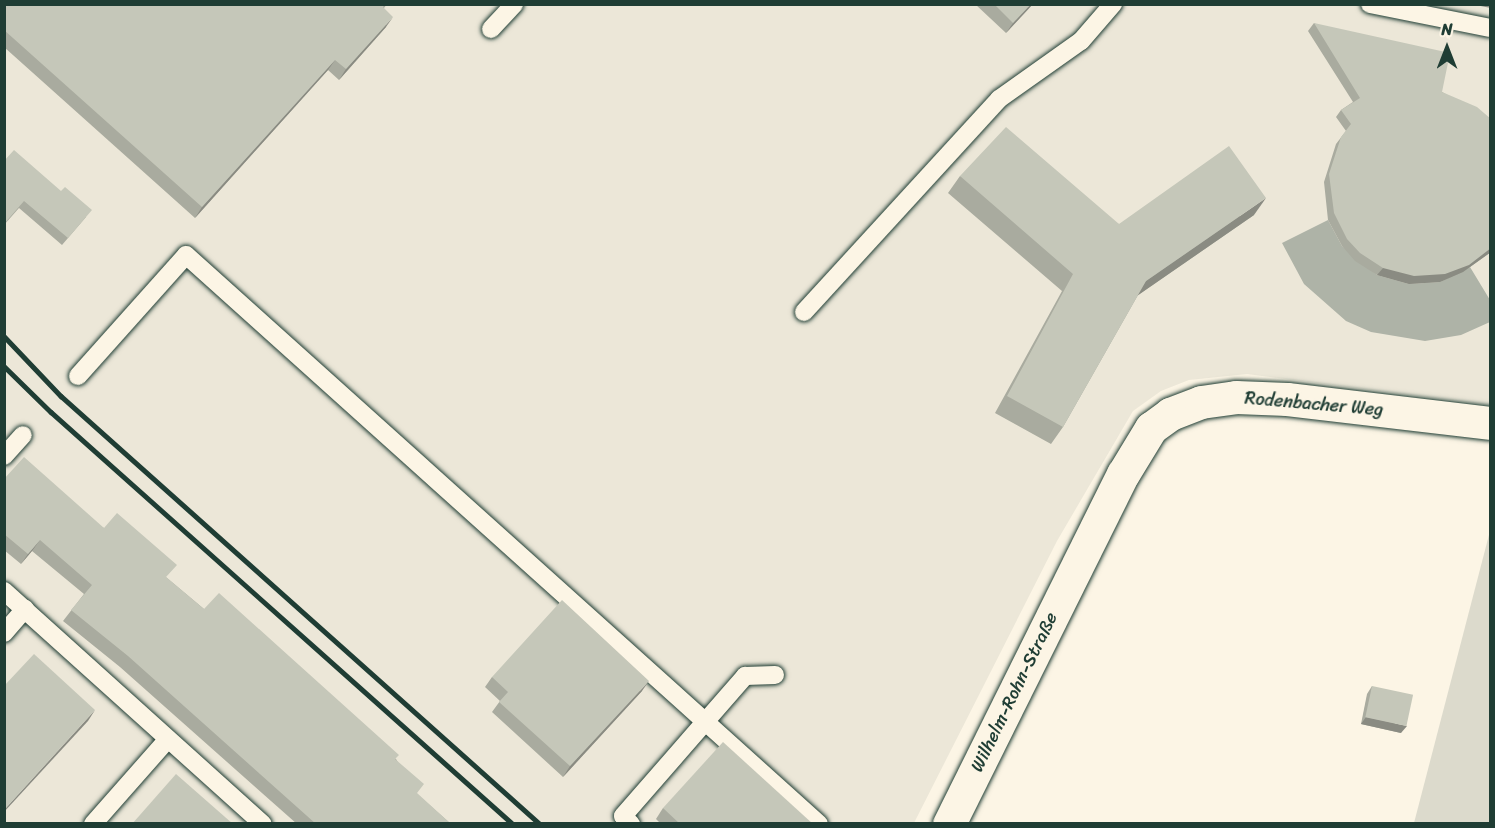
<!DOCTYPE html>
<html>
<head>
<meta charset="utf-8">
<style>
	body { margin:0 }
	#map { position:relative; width:1495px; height:828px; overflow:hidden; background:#fcf5e5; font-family:Sriracha,sans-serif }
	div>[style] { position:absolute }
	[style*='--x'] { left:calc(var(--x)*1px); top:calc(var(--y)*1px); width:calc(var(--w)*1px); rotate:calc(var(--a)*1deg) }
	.built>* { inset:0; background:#ece7d8 }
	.green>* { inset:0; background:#dcdacc }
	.water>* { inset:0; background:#aeb3a7 }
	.roads { filter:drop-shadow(0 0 2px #1f3d34) drop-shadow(0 0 2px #1f3d34) }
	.lane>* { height:18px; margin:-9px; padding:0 9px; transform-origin:9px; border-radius:9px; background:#fcf5e5 }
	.street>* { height:33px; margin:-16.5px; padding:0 16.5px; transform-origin:16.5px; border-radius:16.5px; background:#fcf5e5 }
	.rail>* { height:4.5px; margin:-2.25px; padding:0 2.25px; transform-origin:2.25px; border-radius:2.25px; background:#1f3d34 }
	.wall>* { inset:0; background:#a9ab9f }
	.shaded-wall>* { inset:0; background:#8a8b82 }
	.building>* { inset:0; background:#c5c7b9; transform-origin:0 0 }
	span { translate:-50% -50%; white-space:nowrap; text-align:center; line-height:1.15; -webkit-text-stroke:5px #fcf5e5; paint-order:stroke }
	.street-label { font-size:18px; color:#1f3d34 }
	.frame { position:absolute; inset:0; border:6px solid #1f3d34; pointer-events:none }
	.north { position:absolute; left:1417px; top:18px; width:60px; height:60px; -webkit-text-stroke:4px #fcf5e5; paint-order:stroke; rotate:0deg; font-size:16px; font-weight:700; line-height:24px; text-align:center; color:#1f3d34 }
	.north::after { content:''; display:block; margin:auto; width:21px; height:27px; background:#1f3d34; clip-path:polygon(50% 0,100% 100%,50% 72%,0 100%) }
</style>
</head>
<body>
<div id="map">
	<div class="built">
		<div style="clip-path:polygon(5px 5px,1490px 5px,1490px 405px,1247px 374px,1189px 380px,1161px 391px,1133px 411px,1057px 541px,914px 823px,5px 824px)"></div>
	</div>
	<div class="green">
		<div style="clip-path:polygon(1490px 531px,1490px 823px,1414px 823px)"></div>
	</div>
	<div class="water">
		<div style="clip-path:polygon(1328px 220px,1342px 246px,1377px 275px,1409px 284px,1440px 282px,1470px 267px,1490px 300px,1490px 322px,1461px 335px,1425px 341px,1371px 332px,1346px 321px,1304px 284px,1282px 243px)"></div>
	</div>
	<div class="roads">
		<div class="lane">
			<div style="--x:1370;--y:4;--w:122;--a:11.3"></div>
			<div style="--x:491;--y:29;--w:34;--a:-47"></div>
			<div style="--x:804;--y:312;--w:289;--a:-47.5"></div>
			<div style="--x:999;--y:99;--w:100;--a:-35.3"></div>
			<div style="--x:1081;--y:41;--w:49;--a:-49.1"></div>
			<div style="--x:78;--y:376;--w:162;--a:-48.2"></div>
			<div style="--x:186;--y:255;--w:851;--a:41.95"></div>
			<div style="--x:4;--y:456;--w:28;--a:-48"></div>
			<div style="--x:4;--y:591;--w:348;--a:42"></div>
			<div style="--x:4;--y:633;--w:32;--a:-49"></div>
			<div style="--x:93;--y:824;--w:113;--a:-48.6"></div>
			<div style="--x:631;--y:824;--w:11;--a:-135"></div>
			<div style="--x:623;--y:816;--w:186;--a:-48.9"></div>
			<div style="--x:745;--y:676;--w:30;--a:-2"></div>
		</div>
		<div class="street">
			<div style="--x:949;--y:824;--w:391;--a:-63.6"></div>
			<div style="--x:1123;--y:474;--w:54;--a:-58.7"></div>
			<div style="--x:1151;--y:428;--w:24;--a:-36"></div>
			<div style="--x:1170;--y:414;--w:33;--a:-21"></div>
			<div style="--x:1201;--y:402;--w:35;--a:-8"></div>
			<div style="--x:1236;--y:397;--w:51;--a:2.2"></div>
			<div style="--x:1287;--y:399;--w:204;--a:6.7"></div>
		</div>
	</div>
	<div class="rail">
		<div style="--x:4;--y:336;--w:83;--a:46.5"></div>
		<div style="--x:61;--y:396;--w:642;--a:41.78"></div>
		<div style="--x:4;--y:366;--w:66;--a:44.4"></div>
		<div style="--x:51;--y:412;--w:619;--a:41.73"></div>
	</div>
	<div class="wall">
		<div style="clip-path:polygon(4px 4px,387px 4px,384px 8px,386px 27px,339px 80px,328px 70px,195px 218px,4px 47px)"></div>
		<div style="clip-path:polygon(975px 4px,1033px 4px,1006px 33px)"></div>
		<div style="clip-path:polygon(1314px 23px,1442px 92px,1491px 119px,1491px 252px,1463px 272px,1440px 282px,1409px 284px,1377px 275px,1355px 261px,1342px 246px,1328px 220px,1324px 182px,1336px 144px,1346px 131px,1336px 117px,1341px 110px,1353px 102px,1308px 31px)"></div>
		<div style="clip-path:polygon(4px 161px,86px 217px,62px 245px,19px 208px,4px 225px)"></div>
		<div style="clip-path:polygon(960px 176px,1119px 224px,1254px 215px,1138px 295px,1063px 427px,1051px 444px,995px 413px,1062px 291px,948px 193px)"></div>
		<div style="clip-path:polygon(4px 479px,104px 528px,167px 578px,204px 609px,396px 759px,417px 794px,451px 824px,297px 824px,120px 667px,63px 621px,84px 594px,32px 551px,21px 564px,4px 550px)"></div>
		<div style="clip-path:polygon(492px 677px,642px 691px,563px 777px,492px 712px,500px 701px,485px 687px)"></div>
		<div style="clip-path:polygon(1372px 686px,1401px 733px,1361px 724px,1367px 694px)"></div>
		<div style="clip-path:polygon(663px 808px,813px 824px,661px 824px,656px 819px)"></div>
	</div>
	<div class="shaded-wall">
		<div style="clip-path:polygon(1031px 4px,1033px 4px,1006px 33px,1013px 23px)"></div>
		<div style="clip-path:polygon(1470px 4px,1491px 4px,1491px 8px)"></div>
		<div style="clip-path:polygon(393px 17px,386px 27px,339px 80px,346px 69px)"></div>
		<div style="clip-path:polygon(335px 60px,328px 70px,195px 218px,202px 207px)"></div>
		<div style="clip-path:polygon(1266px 198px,1254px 215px,1134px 298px,1146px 281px)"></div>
		<div style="clip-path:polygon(1491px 248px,1491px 252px,1463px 272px,1440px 282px,1409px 284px,1377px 275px,1383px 268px)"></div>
		<div style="clip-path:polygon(40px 540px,32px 551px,21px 564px,28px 554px)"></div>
		<div style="clip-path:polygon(649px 681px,642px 691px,563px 777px,570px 766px)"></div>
		<div style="clip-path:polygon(95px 710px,88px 721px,4px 812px,4px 810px)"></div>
		<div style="clip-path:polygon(1366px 717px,1407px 726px,1401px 733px,1361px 724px)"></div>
	</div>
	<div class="building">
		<div style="clip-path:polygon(4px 4px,385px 4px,383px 7px,393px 17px,346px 69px,335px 60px,202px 207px,4px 30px)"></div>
		<div style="clip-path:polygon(994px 4px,1031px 4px,1013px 23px)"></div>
		<div style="clip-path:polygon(1314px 23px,1450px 53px,1442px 92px,1477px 107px,1491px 119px,1491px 248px,1469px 265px,1445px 274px,1414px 276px,1383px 268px,1360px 253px,1347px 239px,1334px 213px,1329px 174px,1341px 137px,1351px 124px,1341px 110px,1360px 98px)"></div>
		<div style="clip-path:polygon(1006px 127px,1119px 224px,1229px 146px,1266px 198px,1146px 281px,1063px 427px,1007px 396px,1073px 274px,960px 176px)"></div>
		<div style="clip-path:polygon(14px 150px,61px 191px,65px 187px,92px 210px,68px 238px,24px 201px,4px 224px,4px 161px)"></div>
		<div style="clip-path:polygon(24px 457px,104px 528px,117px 513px,177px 565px,166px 577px,204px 609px,219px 593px,399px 755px,395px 759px,424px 784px,417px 793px,451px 824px,316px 824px,128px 656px,71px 610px,92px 585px,40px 540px,28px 554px,4px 534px,4px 479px)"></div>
		<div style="clip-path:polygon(562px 600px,649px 681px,570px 766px,499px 702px,508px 692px,492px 677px)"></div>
		<div style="clip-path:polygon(34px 654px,95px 710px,4px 810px,4px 686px)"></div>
		<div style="left:1372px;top:686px;width:42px;height:32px;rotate:12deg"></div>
		<div style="clip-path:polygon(723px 742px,813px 824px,680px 824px,663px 808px)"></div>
		<div style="clip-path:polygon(176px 774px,233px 824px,132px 824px)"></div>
	</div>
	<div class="street-label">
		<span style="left:1314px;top:404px;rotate:5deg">Rodenbacher Weg</span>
		<span style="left:1014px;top:692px;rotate:-64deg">Wilhelm-Rohn-Straße</span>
	</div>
	<div class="frame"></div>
	<div class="north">N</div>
</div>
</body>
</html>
